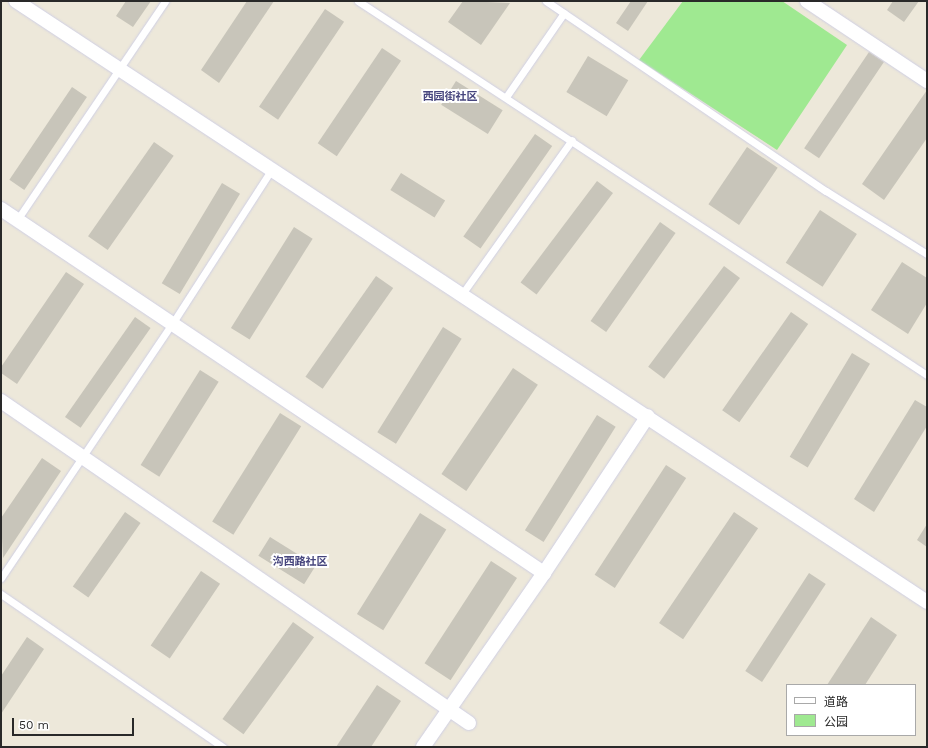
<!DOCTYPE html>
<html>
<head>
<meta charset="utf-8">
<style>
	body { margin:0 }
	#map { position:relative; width:928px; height:748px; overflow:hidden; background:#ede8da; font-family:"Work Sans","Noto Sans SC",sans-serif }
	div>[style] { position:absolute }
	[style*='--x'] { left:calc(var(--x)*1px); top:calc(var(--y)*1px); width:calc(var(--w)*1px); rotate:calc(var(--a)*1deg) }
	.green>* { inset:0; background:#9fe991 }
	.building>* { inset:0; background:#c8c5ba; transform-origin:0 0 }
	.roads { filter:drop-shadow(0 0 1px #cfcfe4) drop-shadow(0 0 1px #cfcfe4) }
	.service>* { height:7px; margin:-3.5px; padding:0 3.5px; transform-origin:3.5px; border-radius:3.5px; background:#fff }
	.minor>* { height:14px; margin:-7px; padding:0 7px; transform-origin:7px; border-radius:7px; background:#fff }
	span { translate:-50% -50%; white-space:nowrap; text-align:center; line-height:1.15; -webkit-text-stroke:4px #fff; paint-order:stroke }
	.neighbourhood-label { font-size:11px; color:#47467e; font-weight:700 }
	.frame { position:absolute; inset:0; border:2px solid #292929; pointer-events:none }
	.legend { position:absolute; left:786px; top:684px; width:130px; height:52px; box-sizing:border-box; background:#fff; border:1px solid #a9a9a9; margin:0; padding:5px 7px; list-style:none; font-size:12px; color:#292929 }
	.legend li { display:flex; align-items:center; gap:8px; height:20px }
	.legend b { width:20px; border:1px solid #a9a9a9 }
	.scale { position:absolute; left:12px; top:718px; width:122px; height:18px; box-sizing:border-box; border:2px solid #292929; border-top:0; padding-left:5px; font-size:12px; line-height:14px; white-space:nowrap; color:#292929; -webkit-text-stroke:3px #fff; paint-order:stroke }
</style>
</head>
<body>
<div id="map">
	<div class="green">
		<div style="clip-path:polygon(683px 1px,782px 1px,847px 45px,777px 150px,639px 60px)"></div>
	</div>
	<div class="building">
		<div style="clip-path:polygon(126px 1px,151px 1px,133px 27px,116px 16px)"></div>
		<div style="clip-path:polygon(247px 1px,274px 1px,219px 83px,201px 70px)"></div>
		<div style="clip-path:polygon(463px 1px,510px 3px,481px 45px,448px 22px)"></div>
		<div style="clip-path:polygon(631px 1px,648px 1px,628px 31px,616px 23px)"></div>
		<div style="clip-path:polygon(893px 1px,919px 1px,904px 22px,887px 10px)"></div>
		<div style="left:325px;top:9px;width:23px;height:118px;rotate:34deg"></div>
		<div style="left:382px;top:48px;width:23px;height:115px;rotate:34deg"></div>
		<div style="left:869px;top:52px;width:18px;height:116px;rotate:34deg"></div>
		<div style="left:588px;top:56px;width:47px;height:42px;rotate:31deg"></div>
		<div style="left:456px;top:81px;width:55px;height:28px;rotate:32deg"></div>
		<div style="left:72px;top:87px;width:18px;height:112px;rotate:34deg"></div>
		<div style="clip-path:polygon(927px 90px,927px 138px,884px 200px,862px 184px)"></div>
		<div style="left:535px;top:134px;width:21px;height:125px;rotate:35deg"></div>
		<div style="left:154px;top:142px;width:24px;height:115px;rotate:35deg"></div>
		<div style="left:747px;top:147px;width:37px;height:69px;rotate:34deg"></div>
		<div style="left:401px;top:173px;width:52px;height:20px;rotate:32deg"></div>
		<div style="left:597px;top:181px;width:20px;height:127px;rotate:37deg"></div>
		<div style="left:222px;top:183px;width:21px;height:117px;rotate:31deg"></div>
		<div style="left:820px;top:210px;width:44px;height:63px;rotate:33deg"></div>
		<div style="left:660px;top:222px;width:19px;height:121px;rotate:35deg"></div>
		<div style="left:294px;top:227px;width:22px;height:119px;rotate:32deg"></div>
		<div style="clip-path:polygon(902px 262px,927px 278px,927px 303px,908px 334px,871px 310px)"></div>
		<div style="left:724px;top:266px;width:20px;height:126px;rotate:37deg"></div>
		<div style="clip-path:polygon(66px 272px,84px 284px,17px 384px,1px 373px,1px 367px)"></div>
		<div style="left:376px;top:276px;width:21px;height:123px;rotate:35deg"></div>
		<div style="left:791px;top:312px;width:21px;height:120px;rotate:35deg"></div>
		<div style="left:135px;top:317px;width:19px;height:122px;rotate:35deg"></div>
		<div style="left:443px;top:327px;width:22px;height:124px;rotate:32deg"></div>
		<div style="left:852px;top:353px;width:21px;height:121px;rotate:31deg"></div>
		<div style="left:513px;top:368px;width:30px;height:128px;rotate:34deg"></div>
		<div style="left:200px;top:370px;width:22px;height:112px;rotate:32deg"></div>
		<div style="clip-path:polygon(915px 400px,927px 407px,927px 426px,874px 512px,854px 499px)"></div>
		<div style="left:280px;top:413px;width:25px;height:128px;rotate:32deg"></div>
		<div style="left:597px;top:415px;width:22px;height:136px;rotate:32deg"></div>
		<div style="clip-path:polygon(42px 458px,61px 471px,3px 558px,1px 518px)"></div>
		<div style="left:666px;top:465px;width:24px;height:131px;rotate:33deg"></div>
		<div style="left:125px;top:512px;width:19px;height:91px;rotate:35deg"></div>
		<div style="left:734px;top:512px;width:29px;height:134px;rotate:34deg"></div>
		<div style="left:420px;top:513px;width:31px;height:119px;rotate:32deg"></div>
		<div style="clip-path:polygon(927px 524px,927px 547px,917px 540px)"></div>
		<div style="left:270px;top:537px;width:54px;height:22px;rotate:32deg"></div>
		<div style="left:491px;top:561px;width:31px;height:122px;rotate:33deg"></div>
		<div style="left:201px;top:571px;width:23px;height:90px;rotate:34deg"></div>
		<div style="left:809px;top:573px;width:20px;height:117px;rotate:33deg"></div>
		<div style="clip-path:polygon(871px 617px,897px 635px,865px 685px,827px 685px)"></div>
		<div style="left:293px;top:622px;width:26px;height:120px;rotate:36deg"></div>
		<div style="clip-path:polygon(27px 637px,44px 649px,1px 714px,1px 676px)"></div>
		<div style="clip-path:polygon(377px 685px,401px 701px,371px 747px,336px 747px)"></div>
	</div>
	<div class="roads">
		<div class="service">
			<div style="--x:358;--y:1;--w:681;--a:33.32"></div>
			<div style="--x:546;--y:1;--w:338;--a:34.2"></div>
			<div style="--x:826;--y:191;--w:119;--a:32"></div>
			<div style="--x:506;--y:97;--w:102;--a:-55.4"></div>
			<div style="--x:17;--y:220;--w:264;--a:-55.9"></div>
			<div style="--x:462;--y:294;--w:189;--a:-54.5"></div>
			<div style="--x:1;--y:578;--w:306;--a:-56.1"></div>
			<div style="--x:172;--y:324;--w:184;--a:-57.2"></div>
			<div style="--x:1;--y:594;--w:270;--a:34.6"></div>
		</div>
		<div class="minor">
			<div style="--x:16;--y:1;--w:1091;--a:33.41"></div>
			<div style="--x:807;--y:1;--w:144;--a:33.7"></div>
			<div style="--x:1;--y:209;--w:654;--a:33.84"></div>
			<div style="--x:1;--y:401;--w:568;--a:34.53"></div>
			<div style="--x:423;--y:747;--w:212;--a:-55.2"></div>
			<div style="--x:544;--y:573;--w:188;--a:-56.5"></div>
		</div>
	</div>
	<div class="neighbourhood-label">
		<span style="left:450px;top:97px">西园街社区</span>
		<span style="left:300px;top:562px">沟西路社区</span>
	</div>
	<div class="frame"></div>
	<ul class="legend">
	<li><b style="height:5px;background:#fff"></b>道路</li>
	<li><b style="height:11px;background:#9fe991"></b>公园</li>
	</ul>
	<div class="scale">50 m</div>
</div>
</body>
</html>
